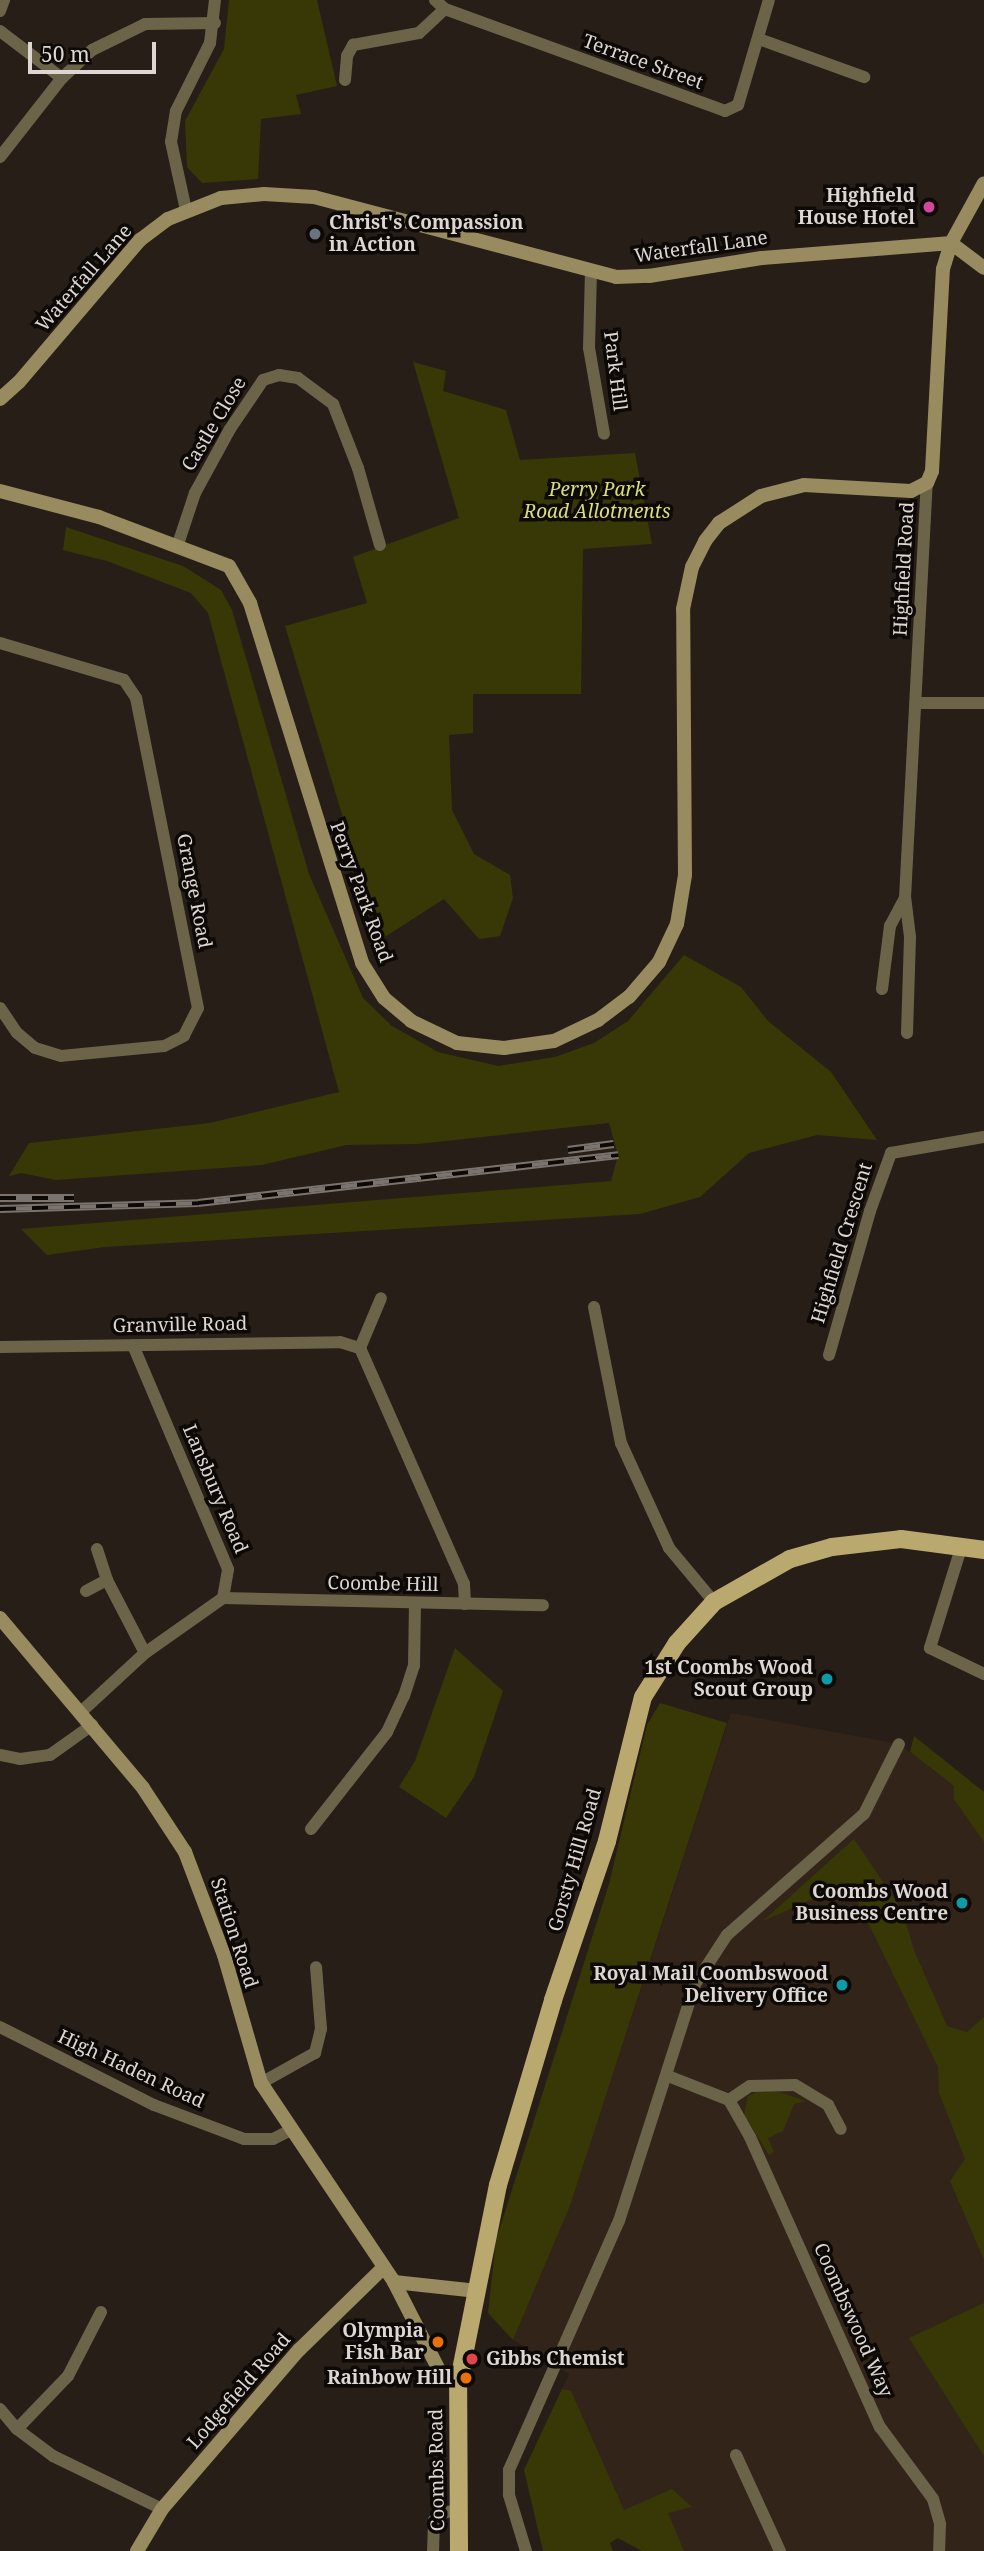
<!DOCTYPE html>
<html>
<head>
<meta charset="utf-8">
<style>
	body { margin:0 }
	#map { position:relative; width:984px; height:2551px; overflow:hidden; background:#271e17; font-family:"Noto Serif",serif }
	div>[style] { position:absolute }
	[style*='--x'] { left:calc(var(--x)*1px); top:calc(var(--y)*1px); width:calc(var(--w)*1px); rotate:calc(var(--a)*1deg) }
	.built>* { inset:0; background:#332419 }
	.green>* { inset:0; background:#373806 }
	.street>* { height:12px; margin:-6px; padding:0 6px; transform-origin:6px; border-radius:6px; background:#6c6449 }
	.secondary>* { height:14px; margin:-7px; padding:0 7px; transform-origin:7px; border-radius:7px; background:#988b5f }
	.primary>* { height:18px; margin:-9px; padding:0 9px; transform-origin:9px; border-radius:9px; background:#baa96f }
	.rail>* { height:8px; margin-top:-4px; transform-origin:0; background:repeating-linear-gradient(90deg,#0d0906 0 16px,#7b736e 0 32px); box-sizing:border-box; border-block:2px solid #7b736e }
	.dots>* { width:19px; height:19px; translate:-50% -50%; box-sizing:border-box; border:4px solid #0d0906; border-radius:50% }
	span { translate:-50% -50%; white-space:nowrap; text-align:center; line-height:1.15; -webkit-text-stroke:7px #0d0906; paint-order:stroke }
	.street-label { font-size:19px; color:#ddd6d2 }
	.poi-label { font-size:19px; color:#ddd6d2; font-weight:700 }
	.right { translate:-100% -50%; text-align:right }
	.left { translate:0 -50%; text-align:left }
	.park-label { font-size:19px; color:#dbdf7b; font-style:italic }
	.scale { position:absolute; left:28px; top:42px; width:128px; height:32px; box-sizing:border-box; border:4px solid #ddd6d2; border-top:0; padding-left:9px; font-size:21px; line-height:24px; white-space:nowrap; color:#ddd6d2; -webkit-text-stroke:5px #0d0906; paint-order:stroke }
</style>
</head>
<body>
<div id="map">
	<div class="built">
		<div style="clip-path:polygon(731px 1713px,899px 1744px,984px 1809px,984px 2551px,673px 2551px,625px 2533px,533px 2453px,569px 2374px,513px 2340px,570px 2206px)"></div>
	</div>
	<div class="green">
		<div style="clip-path:polygon(229px 0,317px 0,337px 86px,296px 95px,301px 114px,261px 119px,258px 179px,202px 183px,187px 167px,185px 121px,224px 49px)"></div>
		<div style="clip-path:polygon(413px 362px,446px 371px,443px 391px,506px 410px,520px 460px,635px 453px,652px 544px,583px 549px,581px 694px,473px 694px,473px 733px,449px 735px,452px 810px,474px 854px,510px 875px,513px 898px,500px 936px,479px 939px,444px 899px,380px 940px,285px 626px,367px 603px,353px 557px,459px 518px)"></div>
		<div style="clip-path:polygon(66px 527px,183px 566px,221px 590px,232px 610px,309px 874px,363px 998px,392px 1026px,438px 1052px,498px 1066px,555px 1057px,594px 1043px,628px 1021px,684px 955px,741px 987px,768px 1021px,831px 1072px,877px 1140px,817px 1135px,749px 1153px,700px 1197px,640px 1214px,105px 1247px,47px 1255px,21px 1229px,611px 1181px,618px 1155px,609px 1123px,418px 1144px,346px 1145px,262px 1165px,56px 1180px,21px 1173px,9px 1176px,29px 1143px,210px 1123px,339px 1092px,208px 613px,191px 593px,107px 561px,63px 550px)"></div>
		<div style="clip-path:polygon(455px 1648px,503px 1691px,474px 1777px,446px 1818px,399px 1787px,415px 1761px)"></div>
		<div style="clip-path:polygon(660px 1703px,727px 1723px,570px 2206px,513px 2340px,488px 2313px,496px 2240px,609px 1884px,647px 1725px)"></div>
		<div style="clip-path:polygon(914px 1736px,984px 1792px,984px 1842px,954px 1799px,954px 1786px,910px 1752px)"></div>
		<div style="clip-path:polygon(854px 1839px,902px 1910px,914px 1950px,947px 2026px,967px 2032px,984px 2017px,984px 2260px,950px 2181px,965px 2159px,939px 2093px,938px 2067px,849px 1883px,763px 1921px)"></div>
		<div style="clip-path:polygon(757px 2092px,779px 2092px,806px 2101px,794px 2104px,783px 2131px,768px 2138px,774px 2152px,769px 2155px,744px 2115px,748px 2096px)"></div>
		<div style="clip-path:polygon(984px 2303px,984px 2456px,909px 2338px)"></div>
		<div style="clip-path:polygon(562px 2389px,571px 2391px,624px 2510px,672px 2489px,692px 2507px,668px 2513px,684px 2551px,642px 2551px,618px 2538px,610px 2543px,613px 2551px,543px 2551px,524px 2470px)"></div>
	</div>
	<div class="street">
		<div style="--x:435;--y:0;--w:13;--a:42"></div>
		<div style="--x:445;--y:9;--w:298;--a:20"></div>
		<div style="--x:725;--y:111;--w:14;--a:-25"></div>
		<div style="--x:738;--y:105;--w:109;--a:-73.6"></div>
		<div style="--x:0;--y:11;--w:12;--a:-70"></div>
		<div style="--x:0;--y:31;--w:78;--a:37.2"></div>
		<div style="--x:759;--y:39;--w:112;--a:19.9"></div>
		<div style="--x:345;--y:80;--w:24;--a:-85"></div>
		<div style="--x:347;--y:56;--w:13;--a:-61"></div>
		<div style="--x:353;--y:45;--w:67;--a:-10.3"></div>
		<div style="--x:419;--y:33;--w:35;--a:-43"></div>
		<div style="--x:0;--y:157;--w:100;--a:-51.9"></div>
		<div style="--x:62;--y:78;--w:41;--a:-43"></div>
		<div style="--x:92;--y:50;--w:59;--a:-26.1"></div>
		<div style="--x:145;--y:24;--w:70;--a:-0.8"></div>
		<div style="--x:186;--y:210;--w:70;--a:-102.4"></div>
		<div style="--x:171;--y:142;--w:31;--a:-81"></div>
		<div style="--x:176;--y:111;--w:76;--a:-63.4"></div>
		<div style="--x:210;--y:43;--w:43;--a:-83.4"></div>
		<div style="--x:591;--y:271;--w:77;--a:91.5"></div>
		<div style="--x:589;--y:348;--w:87;--a:80.1"></div>
		<div style="--x:178;--y:544;--w:54;--a:-71.6"></div>
		<div style="--x:195;--y:493;--w:73;--a:-61.3"></div>
		<div style="--x:230;--y:429;--w:59;--a:-56"></div>
		<div style="--x:263;--y:380;--w:17;--a:-17"></div>
		<div style="--x:279;--y:375;--w:19;--a:9"></div>
		<div style="--x:298;--y:378;--w:44;--a:36.6"></div>
		<div style="--x:333;--y:404;--w:69;--a:68.7"></div>
		<div style="--x:358;--y:468;--w:80;--a:74.1"></div>
		<div style="--x:0;--y:643;--w:129;--a:16.6"></div>
		<div style="--x:124;--y:680;--w:22;--a:56"></div>
		<div style="--x:136;--y:698;--w:316;--a:78.7"></div>
		<div style="--x:198;--y:1008;--w:31;--a:117"></div>
		<div style="--x:184;--y:1036;--w:22;--a:153"></div>
		<div style="--x:164;--y:1046;--w:103;--a:174.5"></div>
		<div style="--x:61;--y:1056;--w:27;--a:-163"></div>
		<div style="--x:35;--y:1048;--w:23;--a:-140"></div>
		<div style="--x:17;--y:1033;--w:30;--a:-124"></div>
		<div style="--x:916;--y:703;--w:68;--a:0"></div>
		<div style="--x:882;--y:989;--w:64;--a:-82.8"></div>
		<div style="--x:890;--y:926;--w:32;--a:-62"></div>
		<div style="--x:907;--y:1033;--w:96;--a:-88.2"></div>
		<div style="--x:910;--y:937;--w:39;--a:-97"></div>
		<div style="--x:905;--y:898;--w:416;--a:-87"></div>
		<div style="--x:594;--y:1307;--w:139;--a:78.8"></div>
		<div style="--x:621;--y:1443;--w:115;--a:65.4"></div>
		<div style="--x:669;--y:1548;--w:70;--a:50.2"></div>
		<div style="--x:0;--y:1347;--w:340;--a:-0.8"></div>
		<div style="--x:340;--y:1342;--w:21;--a:17"></div>
		<div style="--x:360;--y:1348;--w:258;--a:66.2"></div>
		<div style="--x:464;--y:1584;--w:20;--a:87"></div>
		<div style="--x:360;--y:1348;--w:54;--a:-67.2"></div>
		<div style="--x:829;--y:1355;--w:150;--a:-74.1"></div>
		<div style="--x:870;--y:1211;--w:62;--a:-70.1"></div>
		<div style="--x:891;--y:1153;--w:94;--a:-9.8"></div>
		<div style="--x:962;--y:1545;--w:108;--a:107.3"></div>
		<div style="--x:930;--y:1648;--w:60;--a:25.7"></div>
		<div style="--x:97;--y:1549;--w:33;--a:72"></div>
		<div style="--x:107;--y:1580;--w:82;--a:62.5"></div>
		<div style="--x:86;--y:1591;--w:24;--a:-28"></div>
		<div style="--x:223;--y:1598;--w:320;--a:1.3"></div>
		<div style="--x:81;--y:1712;--w:87;--a:-42.7"></div>
		<div style="--x:145;--y:1653;--w:95;--a:-35.2"></div>
		<div style="--x:223;--y:1598;--w:29;--a:-80"></div>
		<div style="--x:228;--y:1569;--w:243;--a:-113"></div>
		<div style="--x:0;--y:1755;--w:20;--a:11"></div>
		<div style="--x:20;--y:1759;--w:30;--a:-8"></div>
		<div style="--x:50;--y:1755;--w:52;--a:-35.5"></div>
		<div style="--x:311;--y:1829;--w:123;--a:-51.9"></div>
		<div style="--x:387;--y:1732;--w:40;--a:-65"></div>
		<div style="--x:404;--y:1696;--w:32;--a:-72"></div>
		<div style="--x:414;--y:1666;--w:61;--a:-89.1"></div>
		<div style="--x:0;--y:2027;--w:173;--a:26.9"></div>
		<div style="--x:154;--y:2105;--w:96;--a:20.7"></div>
		<div style="--x:244;--y:2139;--w:29;--a:0"></div>
		<div style="--x:273;--y:2139;--w:18;--a:-27"></div>
		<div style="--x:668;--y:2076;--w:66;--a:21.5"></div>
		<div style="--x:729;--y:2100;--w:43;--a:60.4"></div>
		<div style="--x:750;--y:2137;--w:318;--a:65.9"></div>
		<div style="--x:880;--y:2427;--w:89;--a:53.6"></div>
		<div style="--x:933;--y:2499;--w:26;--a:74"></div>
		<div style="--x:940;--y:2524;--w:27;--a:92"></div>
		<div style="--x:261;--y:2083;--w:62;--a:-29.1"></div>
		<div style="--x:315;--y:2053;--w:25;--a:-76"></div>
		<div style="--x:321;--y:2029;--w:62;--a:-94.6"></div>
		<div style="--x:729;--y:2100;--w:25;--a:-34"></div>
		<div style="--x:750;--y:2086;--w:45;--a:-1.3"></div>
		<div style="--x:795;--y:2085;--w:39;--a:31"></div>
		<div style="--x:828;--y:2105;--w:27;--a:62"></div>
		<div style="--x:0;--y:2409;--w:26;--a:50"></div>
		<div style="--x:17;--y:2429;--w:45;--a:36.9"></div>
		<div style="--x:53;--y:2456;--w:121;--a:25.9"></div>
		<div style="--x:17;--y:2429;--w:74;--a:-46.1"></div>
		<div style="--x:68;--y:2376;--w:72;--a:-62.7"></div>
		<div style="--x:736;--y:2455;--w:106;--a:65.4"></div>
		<div style="--x:433;--y:2551;--w:31;--a:-88"></div>
		<div style="--x:434;--y:2520;--w:14;--a:-36"></div>
		<div style="--x:445;--y:2512;--w:13;--a:-4"></div>
		<div style="--x:526;--y:2551;--w:59;--a:-106.9"></div>
		<div style="--x:509;--y:2495;--w:25;--a:-90"></div>
		<div style="--x:509;--y:2470;--w:272;--a:-66.2"></div>
		<div style="--x:619;--y:2221;--w:249;--a:-72.2"></div>
		<div style="--x:695;--y:1984;--w:59;--a:-56.9"></div>
		<div style="--x:727;--y:1935;--w:183;--a:-41.5"></div>
		<div style="--x:864;--y:1814;--w:78;--a:-63.4"></div>
	</div>
	<div class="secondary">
		<div style="--x:951;--y:243;--w:41;--a:37.1"></div>
		<div style="--x:0;--y:399;--w:25;--a:-42"></div>
		<div style="--x:19;--y:382;--w:187;--a:-49.6"></div>
		<div style="--x:140;--y:240;--w:35;--a:-37"></div>
		<div style="--x:168;--y:219;--w:57;--a:-21.6"></div>
		<div style="--x:221;--y:198;--w:43;--a:-5.3"></div>
		<div style="--x:264;--y:194;--w:50;--a:3.4"></div>
		<div style="--x:314;--y:197;--w:312;--a:14.8"></div>
		<div style="--x:616;--y:277;--w:33;--a:-2"></div>
		<div style="--x:649;--y:276;--w:114;--a:-9.1"></div>
		<div style="--x:762;--y:258;--w:190;--a:-4.5"></div>
		<div style="--x:0;--y:491;--w:102;--a:14.7"></div>
		<div style="--x:99;--y:517;--w:139;--a:20.7"></div>
		<div style="--x:229;--y:566;--w:43;--a:60.4"></div>
		<div style="--x:250;--y:603;--w:377;--a:72.7"></div>
		<div style="--x:362;--y:963;--w:41;--a:57.8"></div>
		<div style="--x:384;--y:998;--w:35;--a:40"></div>
		<div style="--x:411;--y:1021;--w:51;--a:25.6"></div>
		<div style="--x:457;--y:1043;--w:47;--a:6.1"></div>
		<div style="--x:504;--y:1048;--w:50;--a:-8"></div>
		<div style="--x:554;--y:1041;--w:49;--a:-25.5"></div>
		<div style="--x:598;--y:1020;--w:39;--a:-37"></div>
		<div style="--x:629;--y:997;--w:46;--a:-49.4"></div>
		<div style="--x:659;--y:962;--w:42;--a:-64.7"></div>
		<div style="--x:677;--y:924;--w:50;--a:-80.7"></div>
		<div style="--x:685;--y:875;--w:266;--a:-90.4"></div>
		<div style="--x:683;--y:609;--w:43;--a:-77.9"></div>
		<div style="--x:692;--y:567;--w:29;--a:-63"></div>
		<div style="--x:705;--y:541;--w:23;--a:-52"></div>
		<div style="--x:719;--y:523;--w:50;--a:-32.7"></div>
		<div style="--x:761;--y:496;--w:44;--a:-14.3"></div>
		<div style="--x:804;--y:485;--w:107;--a:3.2"></div>
		<div style="--x:911;--y:491;--w:18;--a:-27"></div>
		<div style="--x:927;--y:483;--w:13;--a:-67"></div>
		<div style="--x:932;--y:471;--w:202;--a:-86.9"></div>
		<div style="--x:943;--y:269;--w:27;--a:-73"></div>
		<div style="--x:951;--y:243;--w:68;--a:-61.2"></div>
		<div style="--x:0;--y:1618;--w:222;--a:49.9"></div>
		<div style="--x:143;--y:1788;--w:77;--a:56.7"></div>
		<div style="--x:185;--y:1852;--w:110;--a:69.3"></div>
		<div style="--x:224;--y:1955;--w:133;--a:73.9"></div>
		<div style="--x:261;--y:2083;--w:239;--a:56.2"></div>
		<div style="--x:394;--y:2282;--w:99;--a:62.9"></div>
		<div style="--x:439;--y:2370;--w:24;--a:38"></div>
		<div style="--x:394;--y:2282;--w:84;--a:6.1"></div>
		<div style="--x:137;--y:2551;--w:49;--a:-59.2"></div>
		<div style="--x:162;--y:2509;--w:210;--a:-49.3"></div>
		<div style="--x:299;--y:2350;--w:117;--a:-44.3"></div>
	</div>
	<div class="primary">
		<div style="--x:459;--y:2551;--w:166;--a:-90.3"></div>
		<div style="--x:458;--y:2385;--w:204;--a:-78.7"></div>
		<div style="--x:498;--y:2185;--w:193;--a:-73.4"></div>
		<div style="--x:553;--y:2000;--w:168;--a:-71.2"></div>
		<div style="--x:607;--y:1841;--w:148;--a:-76"></div>
		<div style="--x:643;--y:1697;--w:64;--a:-57.8"></div>
		<div style="--x:677;--y:1643;--w:55;--a:-47.9"></div>
		<div style="--x:714;--y:1602;--w:87;--a:-29.5"></div>
		<div style="--x:790;--y:1559;--w:44;--a:-15.9"></div>
		<div style="--x:832;--y:1547;--w:69;--a:-6.6"></div>
		<div style="--x:901;--y:1539;--w:84;--a:7.5"></div>
	</div>
	<div class="rail">
		<div style="--x:568;--y:1150;--w:46;--a:-7.4"></div>
		<div style="--x:0;--y:1198;--w:74;--a:0"></div>
		<div style="--x:0;--y:1209;--w:198;--a:-1.7"></div>
		<div style="--x:198;--y:1203;--w:423;--a:-6.5"></div>
	</div>
	<div class="dots">
		<div style="left:929px;top:207px;background:#d1479c"></div>
		<div style="left:315px;top:234px;background:#6b7280"></div>
		<div style="left:827px;top:1679px;background:#0f9aa8"></div>
		<div style="left:962px;top:1903px;background:#0f9aa8"></div>
		<div style="left:842px;top:1985px;background:#0f9aa8"></div>
		<div style="left:438px;top:2342px;background:#e8710a"></div>
		<div style="left:472px;top:2359px;background:#e0444e"></div>
		<div style="left:466px;top:2378px;background:#e8710a"></div>
	</div>
	<div class="street-label">
		<span style="left:643px;top:62px;rotate:20deg">Terrace Street</span>
		<span style="left:701px;top:247px;rotate:-8deg">Waterfall Lane</span>
		<span style="left:84px;top:278px;rotate:-49deg">Waterfall Lane</span>
		<span style="left:615px;top:371px;rotate:83deg">Park Hill</span>
		<span style="left:214px;top:424px;rotate:-59deg">Castle Close</span>
		<span style="left:904px;top:569px;rotate:-87deg">Highfield Road</span>
		<span style="left:194px;top:891px;rotate:79deg">Grange Road</span>
		<span style="left:361px;top:892px;rotate:70deg">Perry Park Road</span>
		<span style="left:842px;top:1243px;rotate:-73deg">Highfield Crescent</span>
		<span style="left:180px;top:1325px;rotate:-1deg">Granville Road</span>
		<span style="left:215px;top:1489px;rotate:67deg">Lansbury Road</span>
		<span style="left:383px;top:1584px;rotate:1deg">Coombe Hill</span>
		<span style="left:575px;top:1860px;rotate:-74deg">Gorsty Hill Road</span>
		<span style="left:234px;top:1933px;rotate:72deg">Station Road</span>
		<span style="left:131px;top:2069px;rotate:25deg">High Haden Road</span>
		<span style="left:853px;top:2320px;rotate:66deg">Coombswood Way</span>
		<span style="left:239px;top:2391px;rotate:-49deg">Lodgefield Road</span>
		<span style="left:437px;top:2470px;rotate:-91deg">Coombs Road</span>
	</div>
	<div class="poi-label">
		<span class="right" style="left:915px;top:207px">Highfield<br>House Hotel</span>
		<span class="left" style="left:329px;top:234px">Christ's Compassion<br>in Action</span>
		<span class="right" style="left:813px;top:1679px">1st Coombs Wood<br>Scout Group</span>
		<span class="right" style="left:948px;top:1903px">Coombs Wood<br>Business Centre</span>
		<span class="right" style="left:828px;top:1985px">Royal Mail Coombswood<br>Delivery Office</span>
		<span class="right" style="left:424px;top:2342px">Olympia<br>Fish Bar</span>
		<span class="left" style="left:486px;top:2359px">Gibbs Chemist</span>
		<span class="right" style="left:452px;top:2378px">Rainbow Hill</span>
	</div>
	<div class="park-label">
		<span style="left:597px;top:501px">Perry Park<br>Road Allotments</span>
	</div>
	<div class="scale">50 m</div>
</div>
</body>
</html>
